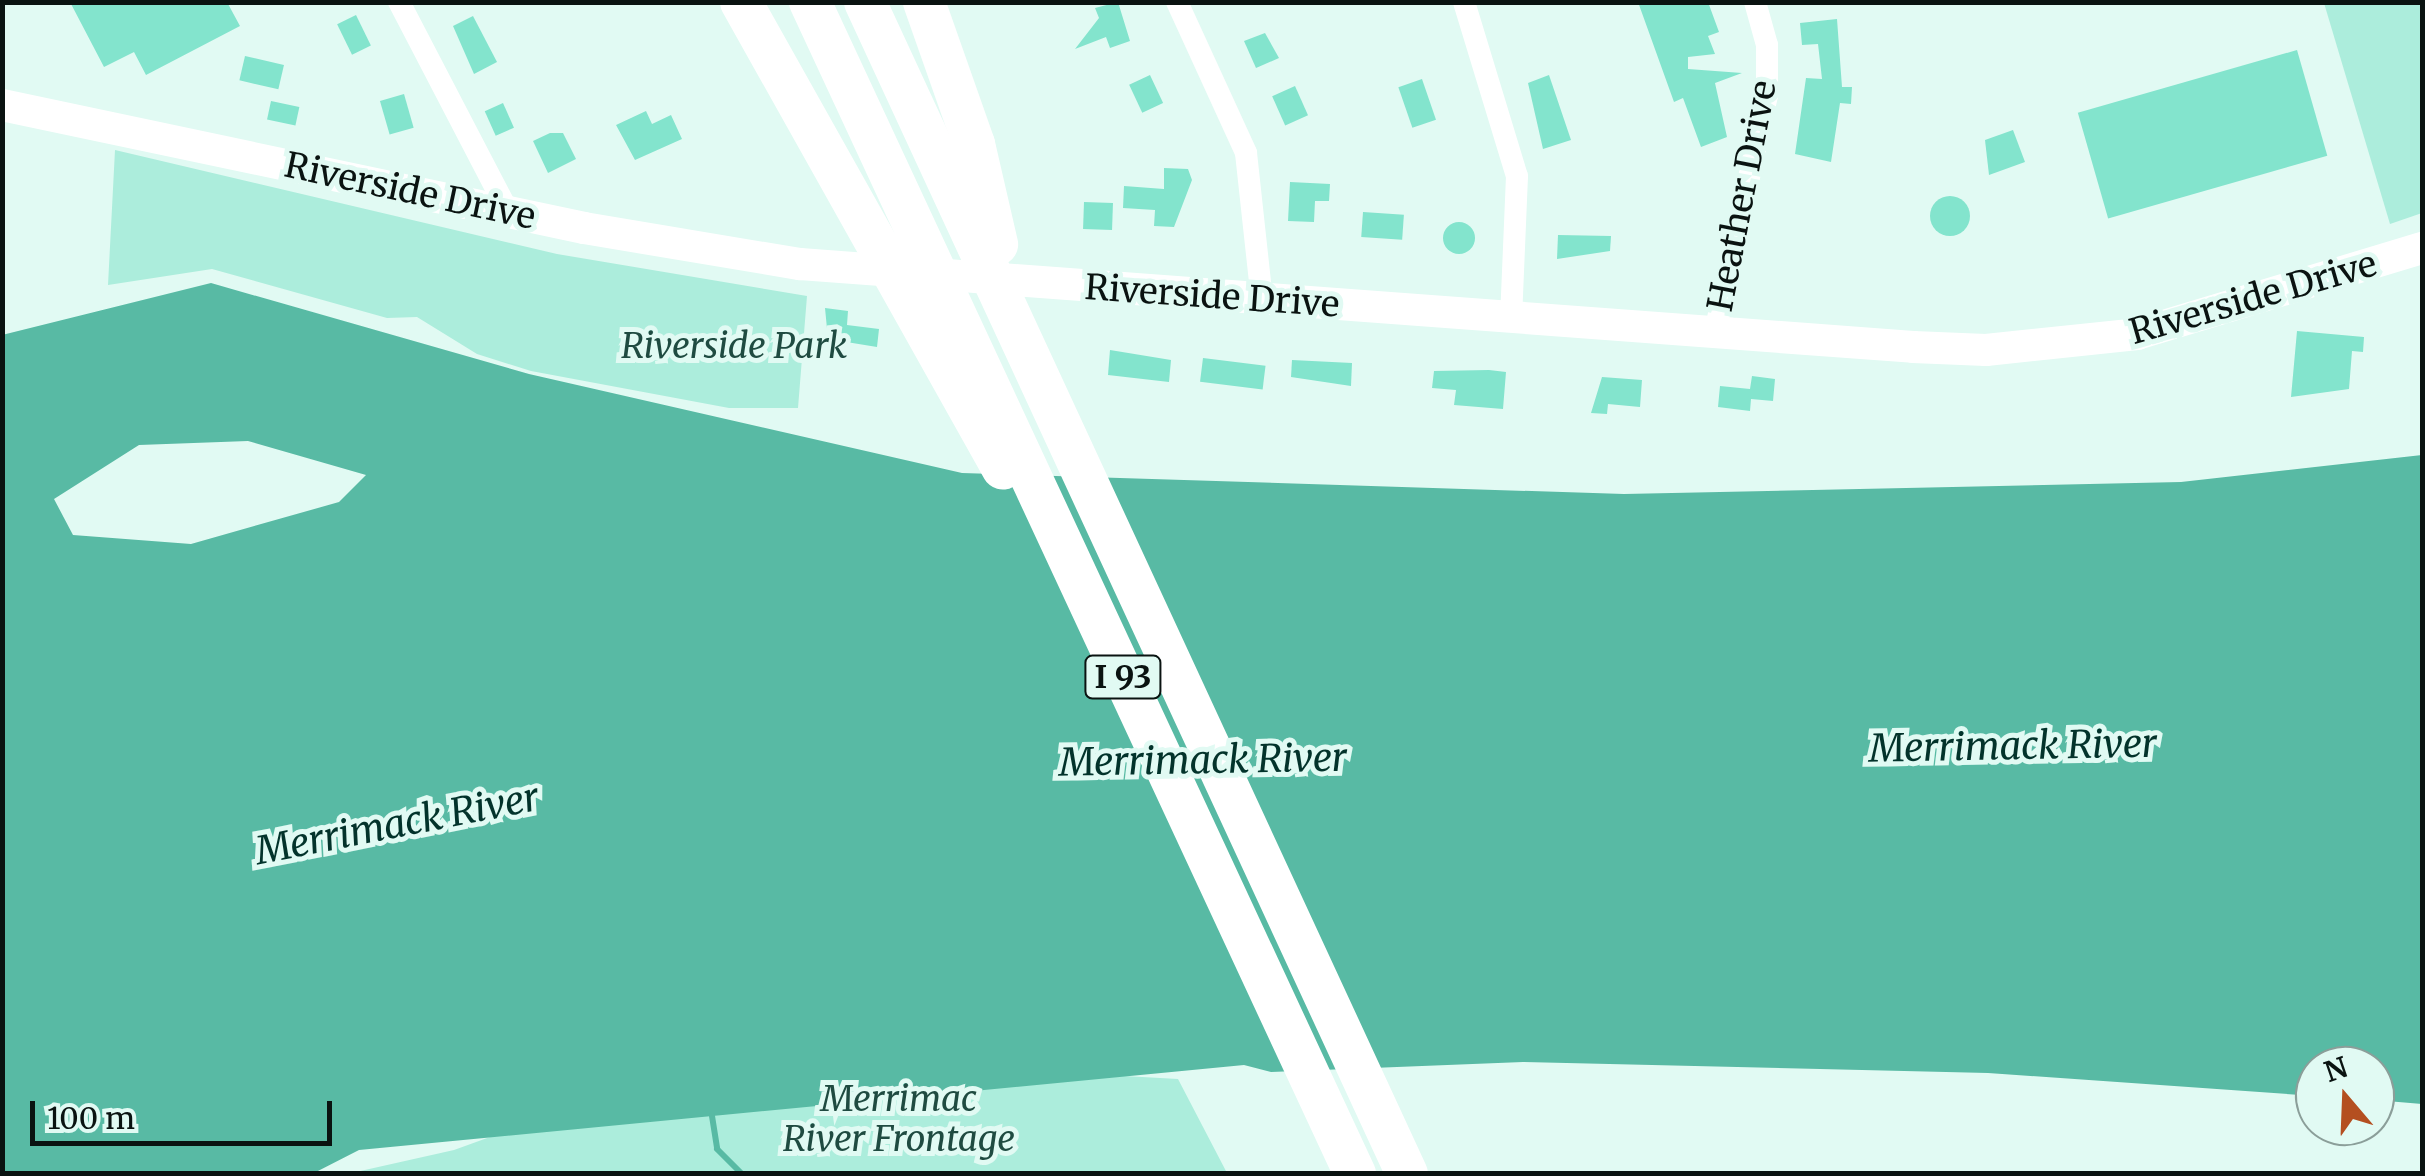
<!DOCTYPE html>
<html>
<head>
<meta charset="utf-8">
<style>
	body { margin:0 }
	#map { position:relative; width:2425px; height:1176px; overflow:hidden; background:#e1faf3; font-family:Merriweather,serif }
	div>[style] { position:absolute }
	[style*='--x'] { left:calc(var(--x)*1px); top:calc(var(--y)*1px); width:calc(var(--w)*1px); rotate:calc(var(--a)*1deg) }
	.green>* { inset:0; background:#aceddc }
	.water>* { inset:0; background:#58baa4 }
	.stream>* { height:6px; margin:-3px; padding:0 3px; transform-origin:3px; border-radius:3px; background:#58baa4 }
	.building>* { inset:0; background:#83e4cd; transform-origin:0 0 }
	.round { border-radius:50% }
	.street>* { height:22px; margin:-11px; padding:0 11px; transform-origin:11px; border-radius:11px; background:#fff }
	.secondary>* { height:32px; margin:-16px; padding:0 16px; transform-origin:16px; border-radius:16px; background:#fff }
	.highway>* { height:42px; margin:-21px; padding:0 21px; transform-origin:21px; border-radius:21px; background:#fff }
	span { translate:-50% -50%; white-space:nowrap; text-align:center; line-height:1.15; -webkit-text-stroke:10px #e1faf3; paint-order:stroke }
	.shield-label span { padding:2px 8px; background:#e1faf3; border:2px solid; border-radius:8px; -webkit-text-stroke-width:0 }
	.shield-label { font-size:32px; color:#0a1311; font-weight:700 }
	.street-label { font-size:35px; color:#0a1311 }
	.park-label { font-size:35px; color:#1f4b41; font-style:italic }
	.water-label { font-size:38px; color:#03332b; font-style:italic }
	.frame { position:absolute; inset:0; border:5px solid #0a1311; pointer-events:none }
	.north { position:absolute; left:2295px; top:1046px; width:100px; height:100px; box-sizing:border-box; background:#e1faf3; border:2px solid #8b9e99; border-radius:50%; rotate:341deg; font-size:28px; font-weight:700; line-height:40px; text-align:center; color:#0a1311 }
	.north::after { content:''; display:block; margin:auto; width:35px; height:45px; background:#b44f20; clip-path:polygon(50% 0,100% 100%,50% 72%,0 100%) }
	.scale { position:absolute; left:30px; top:1101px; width:302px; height:45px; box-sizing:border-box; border:5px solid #0a1311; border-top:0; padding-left:12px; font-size:30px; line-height:35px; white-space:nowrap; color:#0a1311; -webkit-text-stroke:8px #e1faf3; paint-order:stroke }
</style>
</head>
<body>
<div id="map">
	<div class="green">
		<div style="clip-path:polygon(2324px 3px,2422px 3px,2422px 213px,2390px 224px)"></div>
		<div style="clip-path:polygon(115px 150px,557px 254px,807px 296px,798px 408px,729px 408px,531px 371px,477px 354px,417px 317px,387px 318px,212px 269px,108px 285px)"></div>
		<div style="clip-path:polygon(875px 1062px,1178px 1079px,1227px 1173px,347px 1174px,454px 1150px,570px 1108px)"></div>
	</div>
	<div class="water">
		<div style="clip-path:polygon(evenodd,211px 283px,529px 374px,962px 473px,1624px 494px,2181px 482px,2422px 455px,2422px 1104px,2375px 1100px,2375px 1066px,2315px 1066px,2315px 1096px,1988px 1073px,1523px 1062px,1271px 1072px,1244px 1065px,359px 1150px,314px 1173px,3px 1173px,2px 335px,211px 283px,248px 441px,366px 475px,339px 502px,191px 544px,73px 535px,54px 499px,139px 445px,248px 441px)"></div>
	</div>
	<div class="stream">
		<div style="--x:712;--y:1116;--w:33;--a:81"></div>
		<div style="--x:717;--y:1149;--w:35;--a:45"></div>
	</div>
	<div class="building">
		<div style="clip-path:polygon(70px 2px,227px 2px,240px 26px,146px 75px,134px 52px,104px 67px)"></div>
		<div style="clip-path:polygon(1118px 2px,1130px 41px,1110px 48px,1106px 37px,1075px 49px,1099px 18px,1095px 8px)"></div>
		<div style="clip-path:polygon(1638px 2px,1708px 2px,1719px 32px,1708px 36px,1715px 54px,1688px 57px,1688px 69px,1742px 73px,1715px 83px,1727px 137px,1701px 147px,1683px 98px,1674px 102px)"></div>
		<div style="left:356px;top:15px;width:34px;height:21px;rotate:64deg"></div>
		<div style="clip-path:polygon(473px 16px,497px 62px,474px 74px,453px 26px)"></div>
		<div style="clip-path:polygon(1837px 19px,1842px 87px,1852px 87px,1851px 104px,1840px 103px,1831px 162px,1795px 154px,1806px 78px,1822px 79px,1818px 44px,1802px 45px,1800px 23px)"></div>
		<div style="clip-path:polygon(1265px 33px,1279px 58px,1256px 68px,1244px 41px)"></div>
		<div style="left:2297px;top:50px;width:110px;height:228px;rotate:74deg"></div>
		<div style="left:245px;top:56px;width:40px;height:25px;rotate:13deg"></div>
		<div style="left:1150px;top:75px;width:31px;height:23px;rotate:65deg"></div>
		<div style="clip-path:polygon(1549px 75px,1571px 140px,1543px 149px,1528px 83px)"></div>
		<div style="left:1422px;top:79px;width:43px;height:25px;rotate:71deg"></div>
		<div style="left:1295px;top:86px;width:32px;height:25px;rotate:66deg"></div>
		<div style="left:404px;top:94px;width:35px;height:25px;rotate:74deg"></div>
		<div style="left:271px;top:101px;width:29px;height:19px;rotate:12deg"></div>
		<div style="left:503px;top:103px;width:27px;height:20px;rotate:66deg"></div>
		<div style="clip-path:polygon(646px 111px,652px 124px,671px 115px,682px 139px,635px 160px,616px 125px)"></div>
		<div style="clip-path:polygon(2013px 130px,2025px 162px,1989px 175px,1985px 140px)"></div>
		<div style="clip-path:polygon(550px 133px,563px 133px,576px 159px,548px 173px,533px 141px)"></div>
		<div style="clip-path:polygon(1164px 168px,1188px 169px,1192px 180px,1174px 227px,1154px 226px,1155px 210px,1123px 208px,1124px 186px,1164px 189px)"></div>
		<div style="clip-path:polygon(1290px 182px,1330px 184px,1329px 201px,1315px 201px,1314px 222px,1288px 221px)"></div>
		<div class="round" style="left:1930px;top:196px;width:40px;height:40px"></div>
		<div style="left:1084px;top:202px;width:29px;height:27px;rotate:2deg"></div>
		<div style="left:1363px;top:212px;width:41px;height:25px;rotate:4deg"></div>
		<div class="round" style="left:1443px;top:222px;width:32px;height:32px"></div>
		<div style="clip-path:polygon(1558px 235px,1611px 236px,1610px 251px,1557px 259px)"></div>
		<div style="clip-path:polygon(825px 308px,848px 311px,847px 325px,879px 329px,877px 347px,828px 339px)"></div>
		<div style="clip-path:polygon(2297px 331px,2364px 337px,2363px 352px,2352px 351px,2349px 389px,2291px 397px)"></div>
		<div style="clip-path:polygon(1110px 350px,1171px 360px,1169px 382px,1108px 375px)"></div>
		<div style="left:1203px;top:358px;width:63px;height:24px;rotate:7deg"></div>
		<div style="clip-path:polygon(1292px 360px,1352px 363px,1351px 386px,1291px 377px)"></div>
		<div style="clip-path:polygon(1489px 370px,1506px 372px,1503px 409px,1454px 405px,1456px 390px,1432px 388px,1434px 371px)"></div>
		<div style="clip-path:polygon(1752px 376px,1775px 379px,1773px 401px,1751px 399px,1750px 411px,1718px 407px,1720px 386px,1750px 389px)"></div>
		<div style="clip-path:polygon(1602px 377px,1642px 380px,1640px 407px,1608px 404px,1607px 414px,1591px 413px)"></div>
	</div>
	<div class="street">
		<div style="--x:399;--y:2;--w:236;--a:62.5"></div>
		<div style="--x:1177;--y:2;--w:166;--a:65.4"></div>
		<div style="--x:1246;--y:153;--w:148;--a:83.8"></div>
		<div style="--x:1464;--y:2;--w:182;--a:73.1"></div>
		<div style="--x:1517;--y:176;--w:141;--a:92.4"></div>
		<div style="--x:1715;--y:332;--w:243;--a:-77.6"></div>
		<div style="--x:1767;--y:95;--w:50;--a:-90"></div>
		<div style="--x:1767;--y:45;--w:45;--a:-105.6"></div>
	</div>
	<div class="secondary">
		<div style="--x:2;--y:105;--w:595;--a:11.93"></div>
		<div style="--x:584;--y:228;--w:219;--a:9.5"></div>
		<div style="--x:800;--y:264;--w:1116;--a:4.26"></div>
		<div style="--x:1913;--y:347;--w:73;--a:2.4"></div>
		<div style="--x:1986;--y:350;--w:152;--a:-6"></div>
		<div style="--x:2137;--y:334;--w:298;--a:-16.8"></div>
	</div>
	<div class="highway">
		<div style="--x:741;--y:2;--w:535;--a:60.71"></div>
		<div style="--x:810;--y:2;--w:1293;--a:65.06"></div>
		<div style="--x:865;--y:2;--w:1291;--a:65.18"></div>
		<div style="--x:924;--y:2;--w:151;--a:70.6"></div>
		<div style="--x:974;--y:144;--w:103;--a:77"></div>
	</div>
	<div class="shield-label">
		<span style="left:1123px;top:677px">I 93</span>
	</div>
	<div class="street-label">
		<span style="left:410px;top:191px;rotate:12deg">Riverside Drive</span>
		<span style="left:1742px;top:196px;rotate:-79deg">Heather Drive</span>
		<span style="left:1212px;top:296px;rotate:4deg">Riverside Drive</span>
		<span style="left:2253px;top:298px;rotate:-16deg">Riverside Drive</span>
	</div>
	<div class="park-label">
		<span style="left:734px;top:346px">Riverside Park</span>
		<span style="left:899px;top:1119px">Merrimac<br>River Frontage</span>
	</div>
	<div class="water-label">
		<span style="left:2013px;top:746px;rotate:-1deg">Merrimack River</span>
		<span style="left:1203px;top:760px;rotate:-1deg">Merrimack River</span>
		<span style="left:397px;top:824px;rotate:-11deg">Merrimack River</span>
	</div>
	<div class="frame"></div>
	<div class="north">N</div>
	<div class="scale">100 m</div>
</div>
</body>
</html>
